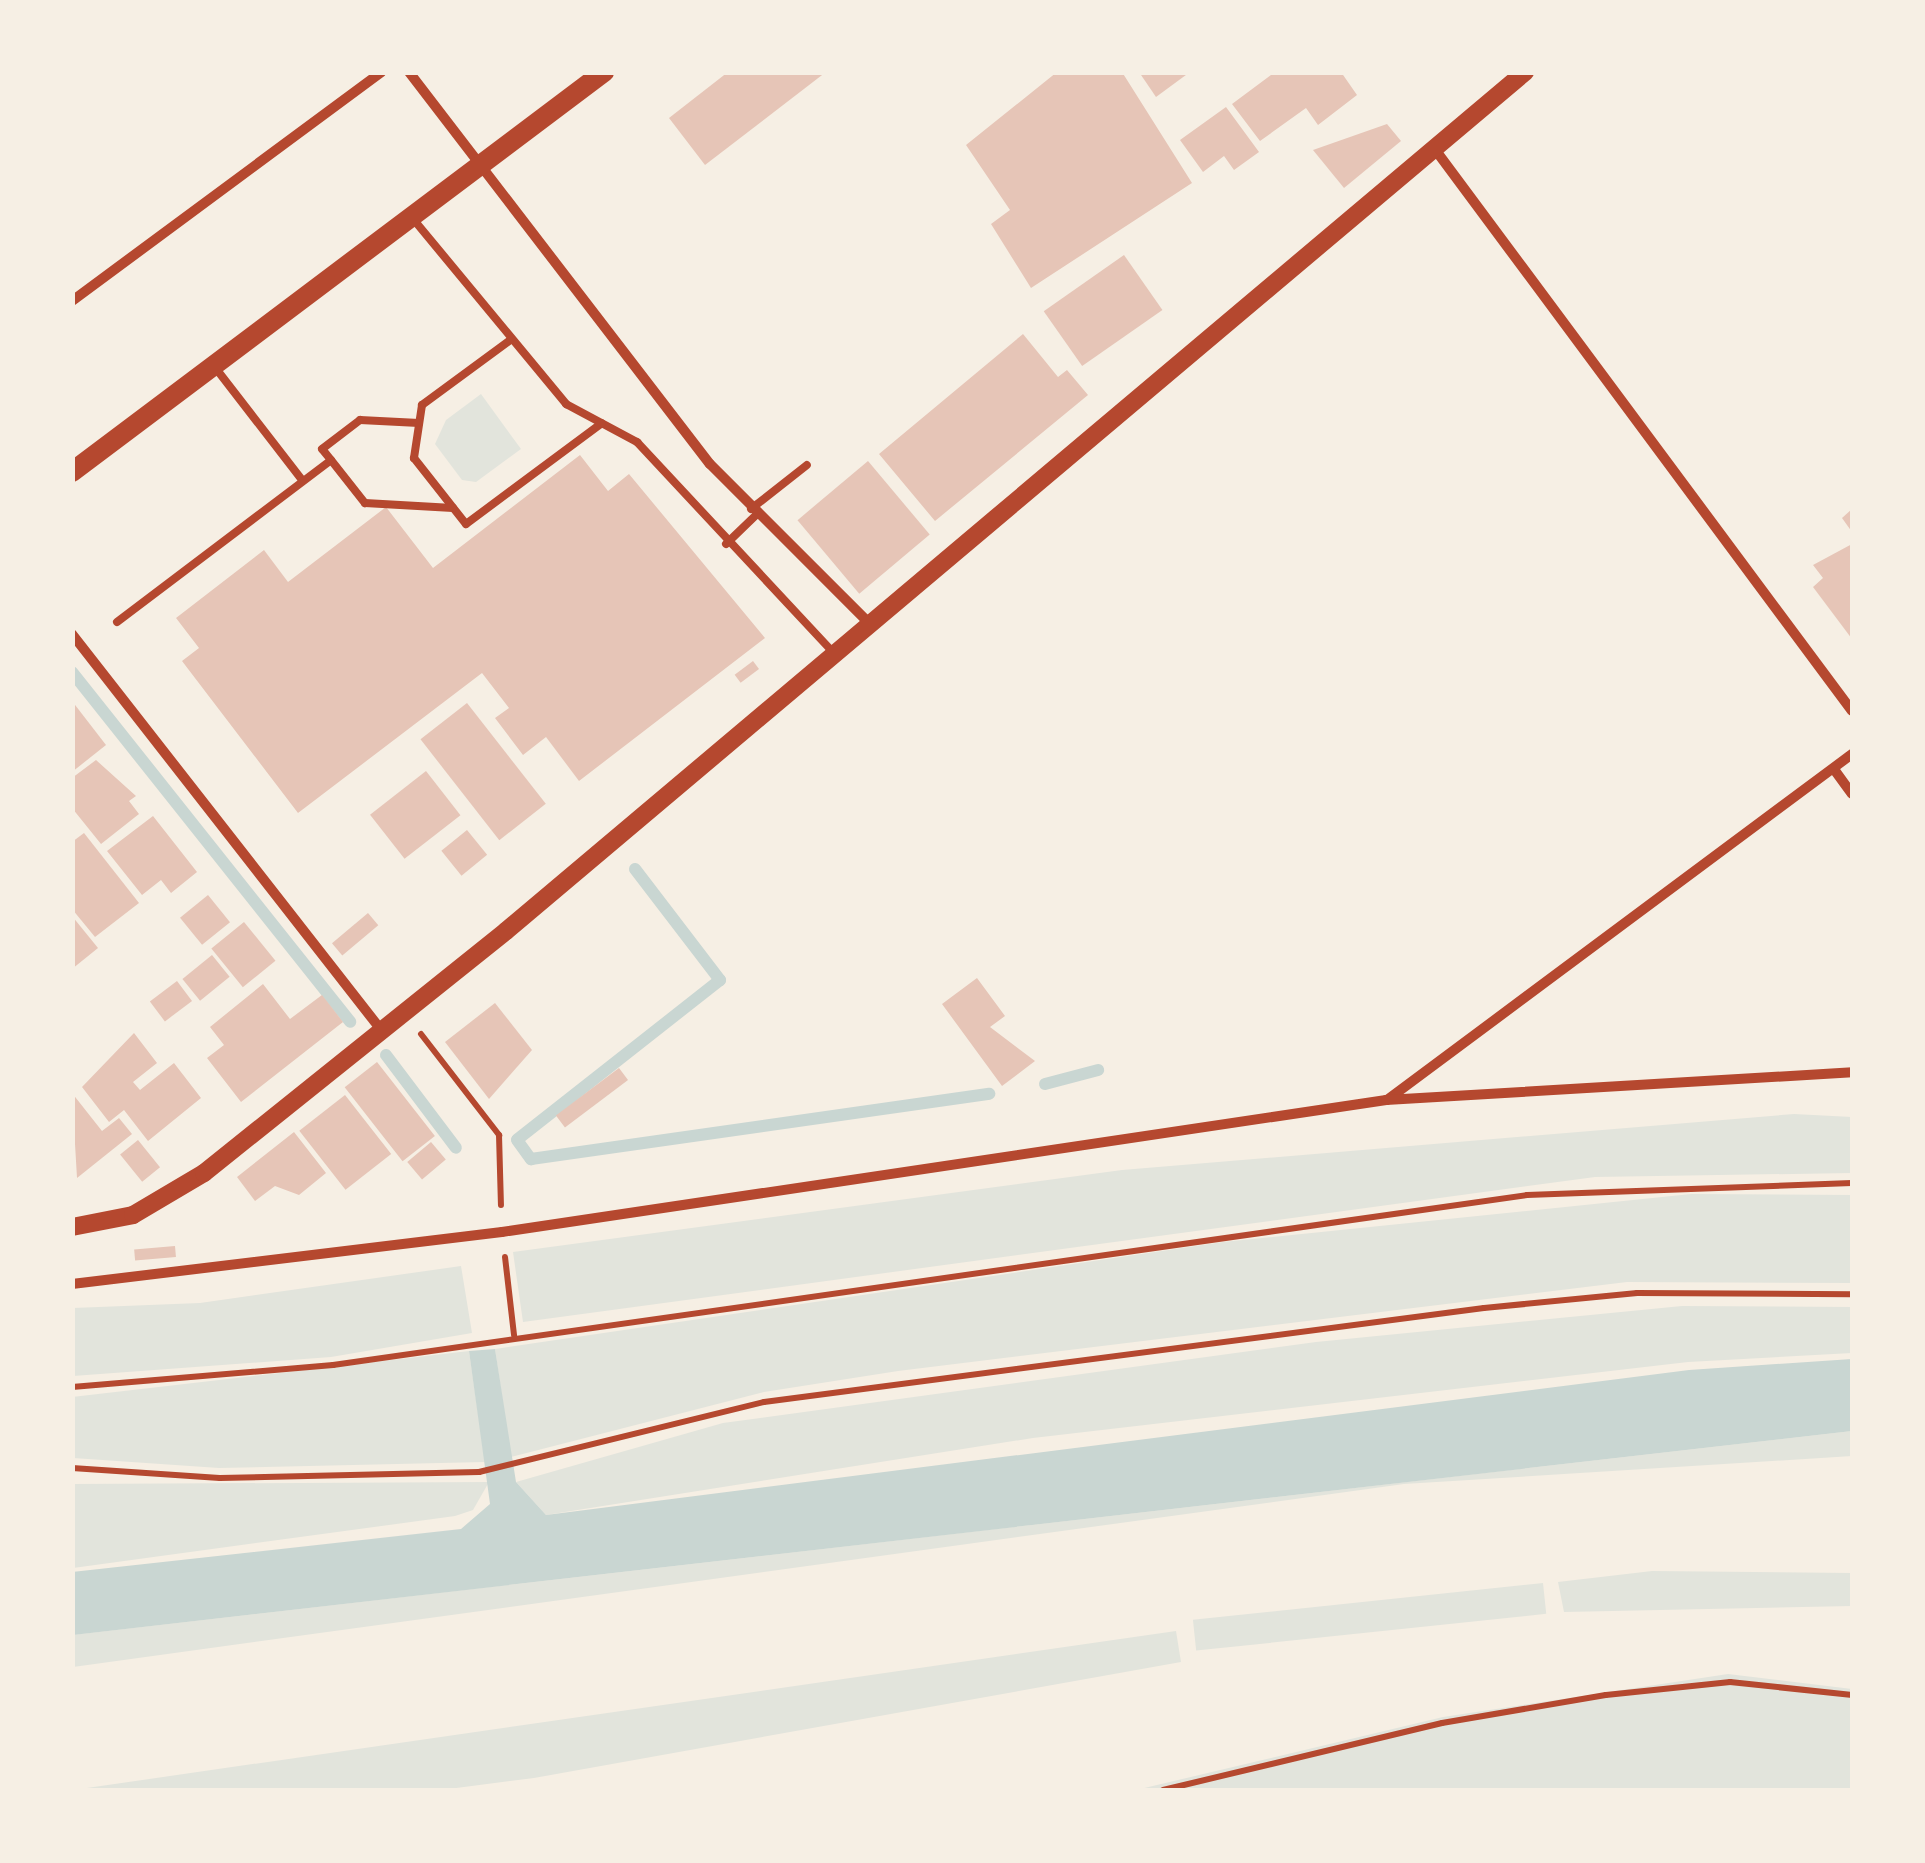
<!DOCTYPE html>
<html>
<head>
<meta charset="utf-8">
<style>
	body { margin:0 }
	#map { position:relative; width:1925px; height:1863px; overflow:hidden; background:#f6efe4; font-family:Raleway,sans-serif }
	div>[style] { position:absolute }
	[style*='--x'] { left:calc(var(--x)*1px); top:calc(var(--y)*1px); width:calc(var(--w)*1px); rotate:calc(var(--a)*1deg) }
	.green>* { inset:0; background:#e2e4dc; transform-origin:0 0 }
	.water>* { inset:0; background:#c9d6d2 }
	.stream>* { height:12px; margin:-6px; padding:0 6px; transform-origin:6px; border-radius:6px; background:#c9d6d2 }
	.building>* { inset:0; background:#e6c5b7; transform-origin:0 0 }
	.path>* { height:6px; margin:-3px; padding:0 3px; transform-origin:3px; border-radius:3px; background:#b5482f }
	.service>* { height:8px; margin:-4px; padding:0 4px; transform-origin:4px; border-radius:4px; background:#b5482f }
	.minor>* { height:10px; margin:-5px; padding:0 5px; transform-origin:5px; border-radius:5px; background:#b5482f }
	.tertiary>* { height:18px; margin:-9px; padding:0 9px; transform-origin:9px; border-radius:9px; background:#b5482f }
	.secondary>* { height:20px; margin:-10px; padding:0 10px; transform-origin:10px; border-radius:10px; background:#b5482f }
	span { translate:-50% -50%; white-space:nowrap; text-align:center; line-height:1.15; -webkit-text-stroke:8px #f6efe4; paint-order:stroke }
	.frame { position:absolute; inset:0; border:75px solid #f6efe4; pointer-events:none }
</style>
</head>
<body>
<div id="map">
	<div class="green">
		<div style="clip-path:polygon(481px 394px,521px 449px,476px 482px,462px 480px,435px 444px,446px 420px)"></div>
		<div style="clip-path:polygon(1794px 1114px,1852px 1117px,1852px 1173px,1595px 1177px,523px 1322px,513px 1252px,1122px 1170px)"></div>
		<div style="clip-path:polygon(1691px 1194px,1852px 1195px,1852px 1283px,1627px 1282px,898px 1371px,764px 1392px,511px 1457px,495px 1349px,1223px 1242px)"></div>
		<div style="clip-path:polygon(461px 1266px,472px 1333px,331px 1357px,73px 1376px,73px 1308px,200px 1303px)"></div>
		<div style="clip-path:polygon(1682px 1306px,1852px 1307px,1852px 1353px,1688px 1362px,1033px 1438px,546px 1515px,516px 1482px,723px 1423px,1316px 1342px)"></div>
		<div style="clip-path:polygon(469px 1351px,485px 1462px,219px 1468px,73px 1458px,72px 1397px)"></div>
		<div style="clip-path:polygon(1852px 1431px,1852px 1456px,1404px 1484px,73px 1667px,72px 1635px)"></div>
		<div style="clip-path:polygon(489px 1482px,473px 1510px,455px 1516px,73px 1568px,73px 1484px)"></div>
		<div style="clip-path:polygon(1652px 1571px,1852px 1573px,1852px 1606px,1564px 1612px,1558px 1582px)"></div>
		<div style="left:1543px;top:1583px;width:31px;height:352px;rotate:84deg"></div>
		<div style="clip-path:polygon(1176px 1631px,1181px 1662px,534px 1778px,441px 1790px,73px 1790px)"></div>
		<div style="clip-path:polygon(1728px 1674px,1852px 1689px,1852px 1790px,1136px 1790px,1443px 1717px)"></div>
	</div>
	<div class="water">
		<div style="clip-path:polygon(495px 1349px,516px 1482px,546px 1515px,1689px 1370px,1852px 1359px,1852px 1431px,73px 1635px,72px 1572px,461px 1529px,490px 1504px,469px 1351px)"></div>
	</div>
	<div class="stream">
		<div style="--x:72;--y:672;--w:447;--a:51.5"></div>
		<div style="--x:635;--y:869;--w:140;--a:52.6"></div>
		<div style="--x:720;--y:980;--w:258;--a:141.8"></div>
		<div style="--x:517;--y:1140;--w:24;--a:54"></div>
		<div style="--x:531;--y:1159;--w:463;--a:-8.1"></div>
		<div style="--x:386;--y:1055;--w:116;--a:53"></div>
		<div style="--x:1045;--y:1084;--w:55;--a:-14.8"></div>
	</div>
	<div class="building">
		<div style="clip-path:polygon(728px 72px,826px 72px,705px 165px,669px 118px)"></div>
		<div style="clip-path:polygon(1057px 72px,1122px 72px,1192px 183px,1031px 288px,991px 224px,1010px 210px,966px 145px)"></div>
		<div style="clip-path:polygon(1139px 72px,1190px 72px,1156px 97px)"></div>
		<div style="clip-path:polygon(1275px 72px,1341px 72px,1357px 95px,1318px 125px,1306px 108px,1260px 141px,1232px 104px)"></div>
		<div style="clip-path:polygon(1226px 107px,1259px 152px,1234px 170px,1224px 156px,1203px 172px,1180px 140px)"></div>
		<div style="clip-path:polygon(1387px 124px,1401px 141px,1344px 188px,1313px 150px)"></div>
		<div style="left:1124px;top:255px;width:67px;height:98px;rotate:55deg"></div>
		<div style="clip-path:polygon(1023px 334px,1058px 377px,1067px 370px,1088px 395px,935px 521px,879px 454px)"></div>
		<div style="clip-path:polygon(580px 455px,608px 491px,629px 474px,765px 638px,579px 781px,546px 737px,523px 755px,495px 718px,509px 708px,482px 673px,298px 813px,182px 661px,199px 648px,176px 618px,264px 550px,288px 582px,386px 507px,433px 568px)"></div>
		<div style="left:868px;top:461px;width:96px;height:92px;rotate:50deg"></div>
		<div style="clip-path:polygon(1852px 509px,1852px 532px,1842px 518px)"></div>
		<div style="clip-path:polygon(1852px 544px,1852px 639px,1813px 587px,1823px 578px,1813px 565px)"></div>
		<div style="left:753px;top:661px;width:10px;height:23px;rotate:53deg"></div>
		<div style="clip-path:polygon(72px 701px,106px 745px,72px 772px)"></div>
		<div style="left:467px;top:703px;width:128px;height:59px;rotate:52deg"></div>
		<div style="clip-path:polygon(96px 760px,136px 796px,129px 801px,139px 814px,101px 844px,72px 808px,72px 778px)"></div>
		<div style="left:426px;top:771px;width:56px;height:71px;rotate:52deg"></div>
		<div style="clip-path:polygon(153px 816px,197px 872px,171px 893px,161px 880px,142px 895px,107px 851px)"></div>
		<div style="left:467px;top:830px;width:32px;height:33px;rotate:51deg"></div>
		<div style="clip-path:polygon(84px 833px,139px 903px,95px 937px,72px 909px,72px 842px)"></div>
		<div style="left:208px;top:895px;width:35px;height:36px;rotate:51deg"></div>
		<div style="left:368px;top:913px;width:16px;height:47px;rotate:50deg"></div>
		<div style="clip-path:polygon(72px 916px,98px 948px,72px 969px)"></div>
		<div style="left:244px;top:922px;width:50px;height:42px;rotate:51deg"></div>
		<div style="left:212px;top:955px;width:28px;height:38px;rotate:51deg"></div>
		<div style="clip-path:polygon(977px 978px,1005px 1016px,990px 1027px,1035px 1061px,1002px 1086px,942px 1004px)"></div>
		<div style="left:177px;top:981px;width:25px;height:34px;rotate:53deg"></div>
		<div style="clip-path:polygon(263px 984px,290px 1019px,322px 995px,343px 1022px,241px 1102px,207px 1058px,224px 1045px,210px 1027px)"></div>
		<div style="clip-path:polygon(495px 1003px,532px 1050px,489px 1099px,445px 1042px)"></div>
		<div style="clip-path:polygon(134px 1033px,157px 1063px,133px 1082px,140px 1090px,174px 1063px,201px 1098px,148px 1141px,124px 1110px,109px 1122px,82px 1087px)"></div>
		<div style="left:377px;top:1062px;width:94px;height:41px;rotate:52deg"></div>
		<div style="left:619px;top:1068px;width:15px;height:79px;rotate:53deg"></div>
		<div style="clip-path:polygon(72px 1093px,102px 1131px,119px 1118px,132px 1134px,77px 1178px)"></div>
		<div style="left:345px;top:1095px;width:75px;height:58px;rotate:52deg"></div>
		<div style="clip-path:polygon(294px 1132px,326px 1173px,299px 1195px,275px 1186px,255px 1201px,237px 1177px)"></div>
		<div style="left:138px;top:1140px;width:35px;height:23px;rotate:51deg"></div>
		<div style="left:431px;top:1142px;width:23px;height:31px;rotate:50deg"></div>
		<div style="left:175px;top:1246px;width:11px;height:41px;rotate:85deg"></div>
	</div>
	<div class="path">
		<div style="--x:421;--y:1034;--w:128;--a:52.3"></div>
		<div style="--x:499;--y:1135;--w:70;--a:88.4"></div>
		<div style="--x:505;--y:1257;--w:79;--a:83.4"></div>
		<div style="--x:72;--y:1387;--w:262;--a:-4.8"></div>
		<div style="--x:333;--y:1365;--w:1206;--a:-8.1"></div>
		<div style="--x:1527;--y:1195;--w:325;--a:-2.1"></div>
		<div style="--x:72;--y:1468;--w:148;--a:3.9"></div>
		<div style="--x:220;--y:1478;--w:259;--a:-1.3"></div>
		<div style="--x:479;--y:1472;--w:293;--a:-13.8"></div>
		<div style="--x:764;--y:1402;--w:726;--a:-7.44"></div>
		<div style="--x:1484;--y:1308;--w:154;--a:-5.6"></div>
		<div style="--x:1637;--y:1293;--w:215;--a:0.3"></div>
		<div style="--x:1163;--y:1790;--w:287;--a:-13.5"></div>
		<div style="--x:1442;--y:1723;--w:166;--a:-9.7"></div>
		<div style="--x:1606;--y:1695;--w:125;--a:-6"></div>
		<div style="--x:1730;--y:1682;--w:123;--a:6.1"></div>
	</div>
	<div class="service">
		<div style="--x:414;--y:220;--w:239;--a:50.4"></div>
		<div style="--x:566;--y:404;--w:81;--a:28.2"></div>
		<div style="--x:637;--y:442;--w:289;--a:47"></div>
		<div style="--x:509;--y:341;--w:108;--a:143.7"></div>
		<div style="--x:422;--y:405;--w:54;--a:98.6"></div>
		<div style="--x:414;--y:458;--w:84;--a:51.8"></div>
		<div style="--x:466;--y:524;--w:169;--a:-36.6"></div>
		<div style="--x:214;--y:366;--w:145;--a:52.3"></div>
		<div style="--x:331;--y:460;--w:14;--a:-129"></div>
		<div style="--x:322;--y:449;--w:48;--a:-37.3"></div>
		<div style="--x:360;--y:420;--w:59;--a:2.9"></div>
		<div style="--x:751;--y:509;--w:71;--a:-38.2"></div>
		<div style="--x:726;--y:544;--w:42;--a:-44"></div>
		<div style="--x:117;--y:622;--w:268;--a:-37.1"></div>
		<div style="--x:331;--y:460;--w:55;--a:51.7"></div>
		<div style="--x:365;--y:503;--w:88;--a:3.3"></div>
	</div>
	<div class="minor">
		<div style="--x:409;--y:72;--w:494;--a:52.5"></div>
		<div style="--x:710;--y:464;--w:225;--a:45"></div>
		<div style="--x:1434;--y:148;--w:701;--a:53.41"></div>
		<div style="--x:72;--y:301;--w:385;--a:-36.5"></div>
		<div style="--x:72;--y:634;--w:504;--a:52.02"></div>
		<div style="--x:1836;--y:772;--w:27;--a:54"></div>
		<div style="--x:1387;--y:1100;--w:580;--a:-36.65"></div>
		<div style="--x:72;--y:1284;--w:433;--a:-6.9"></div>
		<div style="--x:502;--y:1232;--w:894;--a:-8.49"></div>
		<div style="--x:1386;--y:1100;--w:467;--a:-3.4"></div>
	</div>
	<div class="tertiary">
		<div style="--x:72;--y:1227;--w:62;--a:-11.1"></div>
		<div style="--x:133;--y:1215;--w:82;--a:-30.6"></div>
		<div style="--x:204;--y:1173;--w:387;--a:-38.7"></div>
		<div style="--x:506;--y:931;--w:1333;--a:-40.13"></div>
	</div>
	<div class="secondary">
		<div style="--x:72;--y:472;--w:666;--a:-36.94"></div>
	</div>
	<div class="frame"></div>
</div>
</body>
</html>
